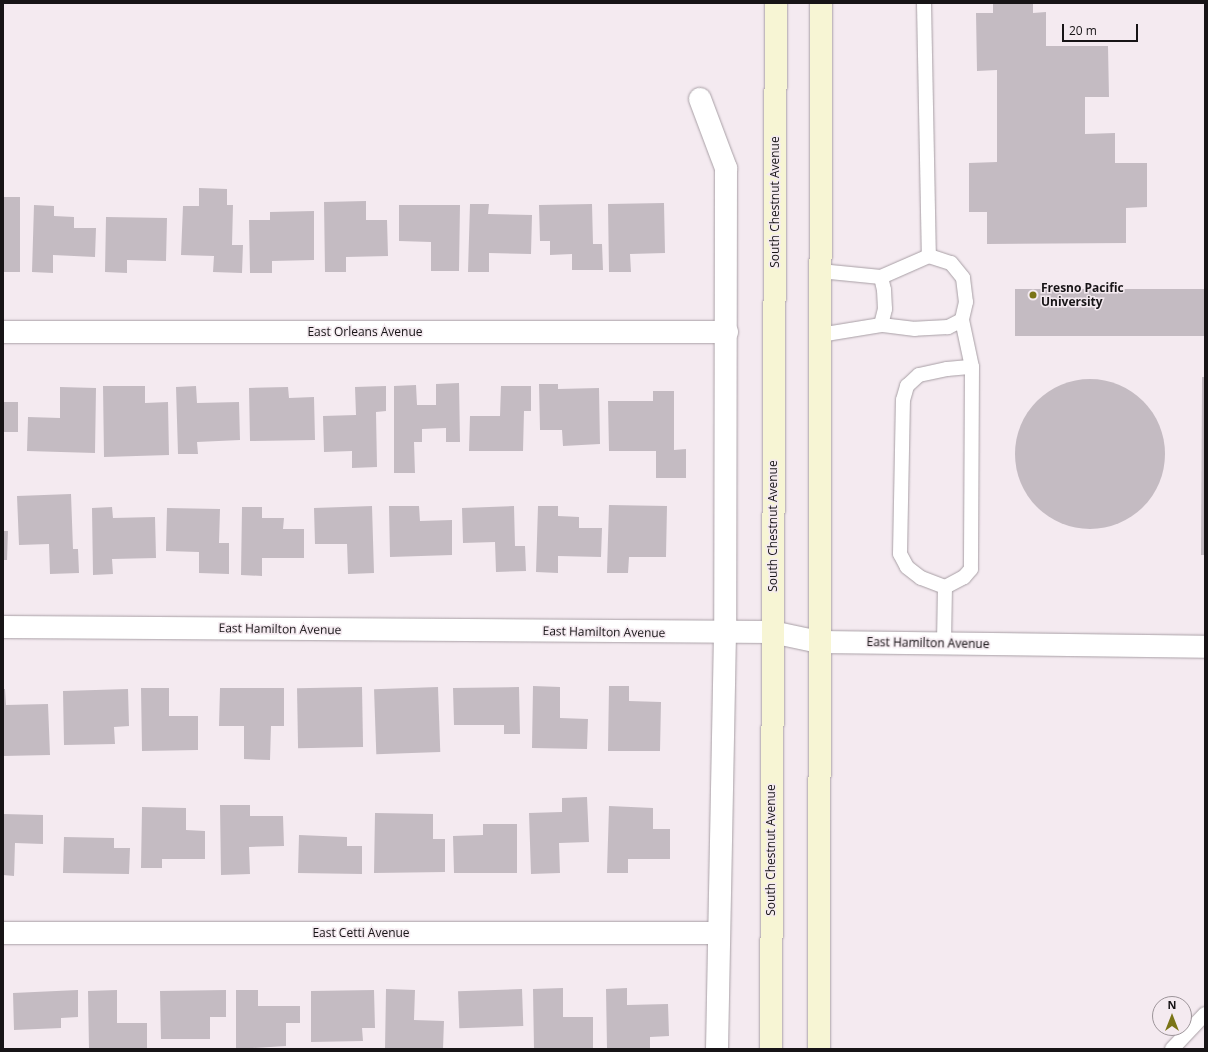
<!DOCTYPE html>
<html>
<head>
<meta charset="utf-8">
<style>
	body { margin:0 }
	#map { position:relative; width:1208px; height:1052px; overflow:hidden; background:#f4eaf0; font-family:"Open Sans",sans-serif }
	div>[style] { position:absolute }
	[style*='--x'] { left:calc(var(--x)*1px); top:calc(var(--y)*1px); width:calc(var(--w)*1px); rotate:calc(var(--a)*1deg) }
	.building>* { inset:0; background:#c4bbc2; transform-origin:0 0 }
	.round { border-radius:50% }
	.roads { filter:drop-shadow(0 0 1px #a89fa5) drop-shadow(0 0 1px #a89fa5) }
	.lane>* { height:14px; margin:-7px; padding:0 7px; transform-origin:7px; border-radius:7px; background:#fff }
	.street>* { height:22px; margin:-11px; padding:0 11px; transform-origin:11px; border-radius:11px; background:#fff }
	.secondary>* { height:22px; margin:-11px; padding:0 11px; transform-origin:11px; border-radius:11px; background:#f7f5d4 }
	.dots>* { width:11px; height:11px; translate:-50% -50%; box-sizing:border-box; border:2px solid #f4eaf0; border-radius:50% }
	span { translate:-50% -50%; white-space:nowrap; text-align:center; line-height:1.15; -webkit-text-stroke:3px #f4eaf0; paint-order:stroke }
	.street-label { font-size:12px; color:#171416 }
	.poi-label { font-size:12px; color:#171416; font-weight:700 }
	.left { translate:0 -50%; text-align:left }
	.frame { position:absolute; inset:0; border:4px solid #171416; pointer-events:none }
	.north { position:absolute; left:1152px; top:996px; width:40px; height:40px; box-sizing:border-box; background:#f4eaf0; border:1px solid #9c9499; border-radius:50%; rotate:0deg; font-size:11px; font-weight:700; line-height:16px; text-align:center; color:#171416 }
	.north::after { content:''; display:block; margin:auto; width:14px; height:18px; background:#7a7417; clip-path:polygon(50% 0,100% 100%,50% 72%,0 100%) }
	.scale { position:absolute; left:1062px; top:24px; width:76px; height:18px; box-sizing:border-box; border:2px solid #171416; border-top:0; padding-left:5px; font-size:12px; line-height:14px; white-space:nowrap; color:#171416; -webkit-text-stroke:3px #f4eaf0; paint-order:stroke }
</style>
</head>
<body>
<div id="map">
	<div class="building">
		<div style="clip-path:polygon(993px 3px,1033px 3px,1033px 13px,1046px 12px,1046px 46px,1108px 46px,1109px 97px,1085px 97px,1085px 134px,1115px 133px,1115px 163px,1147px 163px,1147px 207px,1126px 208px,1126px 243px,987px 244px,987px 212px,969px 212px,969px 163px,997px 162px,997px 70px,977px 71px,976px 13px,993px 13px)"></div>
		<div style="clip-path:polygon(199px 188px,227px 189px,227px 205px,233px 205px,232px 245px,243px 245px,242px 273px,213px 272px,214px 256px,181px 255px,183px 206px,199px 206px)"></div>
		<div style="left:3px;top:197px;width:17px;height:75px"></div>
		<div style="clip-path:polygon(366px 201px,366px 220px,387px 220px,388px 256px,346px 257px,346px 272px,325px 272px,324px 202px)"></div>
		<div style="clip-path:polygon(664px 203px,665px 253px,630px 254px,631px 272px,609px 272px,608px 204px)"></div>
		<div style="clip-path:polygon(470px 204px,489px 204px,488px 214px,532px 215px,531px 254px,489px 253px,489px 272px,468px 272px)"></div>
		<div style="clip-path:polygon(592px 204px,593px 244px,602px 244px,603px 270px,572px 270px,572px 254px,550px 255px,550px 241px,540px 241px,539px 205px)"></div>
		<div style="clip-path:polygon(34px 205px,54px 206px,54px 216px,74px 217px,74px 228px,96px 228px,95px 257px,53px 255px,53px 273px,32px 272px)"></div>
		<div style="clip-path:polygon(399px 205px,460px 205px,459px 271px,431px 271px,431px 242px,399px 241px)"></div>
		<div style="clip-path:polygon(314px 211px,314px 260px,272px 261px,272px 273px,250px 273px,249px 220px,270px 220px,270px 212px)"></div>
		<div style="clip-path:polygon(106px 217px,167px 218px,166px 261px,127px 260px,127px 273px,105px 272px)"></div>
		<div style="left:1015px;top:289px;width:190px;height:47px"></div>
		<div style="clip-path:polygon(1202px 377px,1205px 377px,1205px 555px,1201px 555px)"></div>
		<div class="round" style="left:1015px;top:379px;width:150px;height:150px"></div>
		<div style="clip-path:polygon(459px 383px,460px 442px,446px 442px,446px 428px,422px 429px,422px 442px,414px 442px,415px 473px,394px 473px,394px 386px,416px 385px,417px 405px,436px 405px,436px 384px)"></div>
		<div style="clip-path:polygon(539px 384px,558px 384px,558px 389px,599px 388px,600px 444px,563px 446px,562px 430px,540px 430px)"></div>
		<div style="clip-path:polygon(103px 386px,145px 386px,145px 403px,168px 402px,169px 455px,104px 457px)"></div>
		<div style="clip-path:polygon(196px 386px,197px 403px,239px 402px,240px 440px,197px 442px,198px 454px,178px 454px,176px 387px)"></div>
		<div style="clip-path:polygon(386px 386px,386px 411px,376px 412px,377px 467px,352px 468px,352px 451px,324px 452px,323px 416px,356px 415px,355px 387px)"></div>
		<div style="clip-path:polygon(501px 386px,531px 386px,531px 411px,524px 411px,523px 451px,469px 451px,470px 416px,500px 416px)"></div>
		<div style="clip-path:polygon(60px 387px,96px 388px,95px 453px,27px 451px,28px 417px,60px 418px)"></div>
		<div style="clip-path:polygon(288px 387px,289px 398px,314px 397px,315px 440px,250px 441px,249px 388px)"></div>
		<div style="clip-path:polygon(653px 391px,674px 391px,674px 450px,686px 449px,686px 478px,656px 478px,656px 451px,609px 451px,608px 401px,653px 401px)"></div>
		<div style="left:18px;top:402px;width:30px;height:15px;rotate:90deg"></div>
		<div style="clip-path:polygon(71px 494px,73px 549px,78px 549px,79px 573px,50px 574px,49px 544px,19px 545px,17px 496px)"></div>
		<div style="clip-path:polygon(609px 505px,667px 506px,666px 557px,629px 557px,628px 573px,607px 573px)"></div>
		<div style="clip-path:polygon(372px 506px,374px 573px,348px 574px,347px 544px,315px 544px,314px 508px)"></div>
		<div style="clip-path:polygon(389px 506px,419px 506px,420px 521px,452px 520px,452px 555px,390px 557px)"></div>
		<div style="clip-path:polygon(514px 506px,515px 546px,525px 546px,526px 571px,496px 572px,495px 542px,463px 543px,462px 508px)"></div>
		<div style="clip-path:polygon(538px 506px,558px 506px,558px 516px,579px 517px,579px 528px,602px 528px,601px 557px,558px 556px,558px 573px,536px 572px)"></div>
		<div style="clip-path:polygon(112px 507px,113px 518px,155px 517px,156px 558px,112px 559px,113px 574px,93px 575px,92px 508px)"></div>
		<div style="clip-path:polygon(242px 507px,262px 507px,262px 518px,284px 518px,283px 529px,304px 529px,304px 558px,262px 558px,262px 576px,241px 575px)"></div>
		<div style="clip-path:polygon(167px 508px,220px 509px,219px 543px,229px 543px,229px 574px,199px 573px,199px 552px,166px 551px)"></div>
		<div style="clip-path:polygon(3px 531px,8px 531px,7px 560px,3px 560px)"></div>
		<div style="clip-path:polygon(533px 686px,560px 687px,560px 718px,588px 719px,587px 749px,532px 748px)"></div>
		<div style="clip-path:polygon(609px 686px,629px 686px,629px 701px,661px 702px,660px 751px,608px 751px)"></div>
		<div style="left:362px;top:687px;width:60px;height:65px;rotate:89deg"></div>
		<div style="left:438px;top:687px;width:65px;height:64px;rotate:88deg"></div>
		<div style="clip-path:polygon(519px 687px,520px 734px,504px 734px,504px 725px,454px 725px,453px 688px)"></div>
		<div style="clip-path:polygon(141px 688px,169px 688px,169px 716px,198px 716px,198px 750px,142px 751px)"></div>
		<div style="clip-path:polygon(220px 688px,284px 688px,284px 726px,271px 726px,270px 760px,244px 759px,244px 726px,219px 726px)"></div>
		<div style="clip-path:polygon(3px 689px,5px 689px,6px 705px,48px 704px,50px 755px,3px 756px)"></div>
		<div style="clip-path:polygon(128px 689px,129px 726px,114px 727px,115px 744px,64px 745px,63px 691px)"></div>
		<div style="clip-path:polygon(587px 797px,589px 842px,559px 843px,560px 873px,531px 874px,529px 813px,562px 812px,562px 798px)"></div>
		<div style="clip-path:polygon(220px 805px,250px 805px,250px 816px,283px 816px,284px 846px,249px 847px,250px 874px,221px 875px)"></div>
		<div style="clip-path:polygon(609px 806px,653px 808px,653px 829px,670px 829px,670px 859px,628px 859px,628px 873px,607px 873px)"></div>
		<div style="clip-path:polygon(142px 807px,186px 808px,186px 830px,205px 831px,205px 859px,162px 859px,162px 868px,141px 868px)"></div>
		<div style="clip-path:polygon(375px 813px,433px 814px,433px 839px,445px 839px,445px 872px,374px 873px)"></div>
		<div style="clip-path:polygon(3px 814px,43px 815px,43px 844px,15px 843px,14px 876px,3px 875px)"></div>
		<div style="clip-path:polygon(483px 824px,517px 824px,517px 873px,454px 873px,453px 836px,483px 835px)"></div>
		<div style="clip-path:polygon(299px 835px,347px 837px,347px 846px,362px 846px,362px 874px,298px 873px)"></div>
		<div style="clip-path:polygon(64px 837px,114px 838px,114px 848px,130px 848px,129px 874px,63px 873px)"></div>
		<div style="clip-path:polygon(563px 988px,563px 1017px,593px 1017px,593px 1049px,534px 1049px,533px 989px)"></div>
		<div style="clip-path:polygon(627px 988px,627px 1005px,668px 1004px,669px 1036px,650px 1037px,650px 1049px,607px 1049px,606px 989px)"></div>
		<div style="clip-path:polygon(386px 989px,415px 990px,414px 1020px,444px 1021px,443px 1049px,385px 1049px)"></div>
		<div style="left:522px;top:989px;width:37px;height:64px;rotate:88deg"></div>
		<div style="clip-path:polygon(78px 990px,78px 1017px,61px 1018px,61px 1028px,14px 1030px,13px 993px)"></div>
		<div style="clip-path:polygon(117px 990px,117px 1023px,147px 1023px,147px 1049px,89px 1049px,88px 991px)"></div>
		<div style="clip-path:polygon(226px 990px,226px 1017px,210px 1017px,210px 1039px,161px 1039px,160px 991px)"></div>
		<div style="clip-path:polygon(236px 990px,258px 990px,258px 1006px,300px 1006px,300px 1023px,286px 1023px,286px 1046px,236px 1049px)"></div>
		<div style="clip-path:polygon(374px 990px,375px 1028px,362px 1028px,363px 1041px,311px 1042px,311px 991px)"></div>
	</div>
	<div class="roads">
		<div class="lane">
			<div style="--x:924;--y:3;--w:253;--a:88.9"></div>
			<div style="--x:820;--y:271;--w:61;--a:5.6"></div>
			<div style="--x:881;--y:277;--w:13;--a:77"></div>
			<div style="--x:884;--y:290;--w:19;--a:87"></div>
			<div style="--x:885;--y:309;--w:16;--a:104"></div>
			<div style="--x:881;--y:325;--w:62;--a:170.7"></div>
			<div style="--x:881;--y:277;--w:52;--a:-23.6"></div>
			<div style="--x:929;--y:256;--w:23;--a:18"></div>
			<div style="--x:951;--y:263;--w:19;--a:51"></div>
			<div style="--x:963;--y:278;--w:24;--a:83"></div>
			<div style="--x:966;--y:302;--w:18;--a:103"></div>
			<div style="--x:962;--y:320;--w:16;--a:153"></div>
			<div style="--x:948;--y:327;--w:33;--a:177"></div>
			<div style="--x:915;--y:329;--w:34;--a:-173"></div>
			<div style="--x:962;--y:320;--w:48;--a:78"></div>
			<div style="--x:972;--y:367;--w:202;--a:90.3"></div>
			<div style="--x:971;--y:569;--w:11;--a:131"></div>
			<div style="--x:964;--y:577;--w:21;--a:152"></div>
			<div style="--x:945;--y:587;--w:26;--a:-159"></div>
			<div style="--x:921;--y:578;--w:18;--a:-142"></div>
			<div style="--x:907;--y:567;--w:15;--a:-118"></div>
			<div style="--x:900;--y:554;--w:154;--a:-88.9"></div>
			<div style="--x:903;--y:400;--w:15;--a:-74"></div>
			<div style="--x:907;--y:386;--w:16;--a:-43"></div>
			<div style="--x:919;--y:375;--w:29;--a:-12"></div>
			<div style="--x:947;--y:369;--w:25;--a:-5"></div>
			<div style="--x:944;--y:643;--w:56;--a:-89"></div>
			<div style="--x:1172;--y:1049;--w:48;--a:-46.7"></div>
		</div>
		<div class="street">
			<div style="--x:700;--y:99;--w:74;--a:69.4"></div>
			<div style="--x:726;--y:168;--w:465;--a:90.1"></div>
			<div style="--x:725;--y:633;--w:416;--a:91.1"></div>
			<div style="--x:3;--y:332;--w:724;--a:0"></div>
			<div style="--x:3;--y:627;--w:769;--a:0.37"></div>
			<div style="--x:772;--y:632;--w:48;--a:12"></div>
			<div style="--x:819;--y:642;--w:386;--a:0.7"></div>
			<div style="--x:3;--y:933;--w:716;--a:0"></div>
		</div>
		<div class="secondary">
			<div style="--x:771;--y:1049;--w:1046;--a:-89.73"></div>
			<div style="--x:819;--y:1049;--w:1046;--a:-89.89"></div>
		</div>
	</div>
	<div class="dots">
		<div style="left:1033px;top:295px;background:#7a7417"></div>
	</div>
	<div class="street-label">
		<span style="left:775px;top:202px;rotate:-90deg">South Chestnut Avenue</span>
		<span style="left:365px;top:332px">East Orleans Avenue</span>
		<span style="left:773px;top:526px;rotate:-90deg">South Chestnut Avenue</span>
		<span style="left:280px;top:629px;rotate:1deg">East Hamilton Avenue</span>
		<span style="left:604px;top:632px;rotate:1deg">East Hamilton Avenue</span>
		<span style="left:928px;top:643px;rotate:1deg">East Hamilton Avenue</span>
		<span style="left:771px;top:850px;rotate:-90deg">South Chestnut Avenue</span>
		<span style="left:361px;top:933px">East Cetti Avenue</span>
	</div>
	<div class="poi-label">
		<span class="left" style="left:1041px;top:295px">Fresno Pacific<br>University</span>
	</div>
	<div class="frame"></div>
	<div class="north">N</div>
	<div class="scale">20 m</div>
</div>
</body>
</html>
